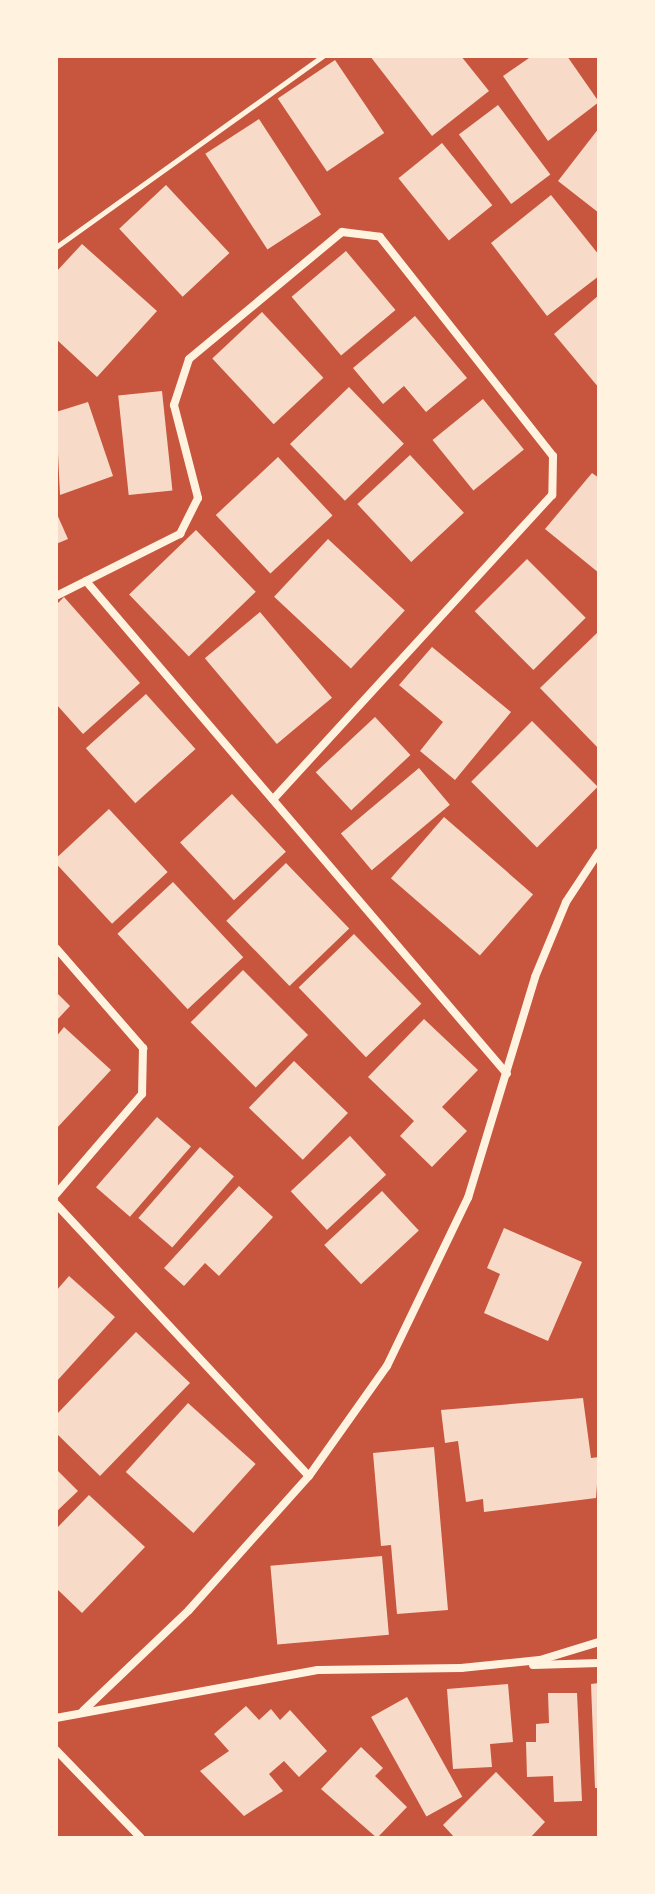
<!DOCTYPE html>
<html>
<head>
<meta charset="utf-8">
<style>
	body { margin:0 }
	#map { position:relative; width:655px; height:1894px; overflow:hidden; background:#c8553d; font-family:"Playfair Display",serif }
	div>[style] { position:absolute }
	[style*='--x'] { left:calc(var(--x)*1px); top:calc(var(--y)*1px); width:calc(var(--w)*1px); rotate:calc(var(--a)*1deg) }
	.building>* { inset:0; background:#f7dbc8; transform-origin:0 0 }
	.path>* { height:5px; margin:-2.5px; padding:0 2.5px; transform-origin:2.5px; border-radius:2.5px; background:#fff3e0 }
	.minor>* { height:8px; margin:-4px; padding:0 4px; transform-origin:4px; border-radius:4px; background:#fff3e0 }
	span { translate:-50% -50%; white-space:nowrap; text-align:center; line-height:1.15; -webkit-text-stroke:8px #fff3e0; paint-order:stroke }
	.frame { position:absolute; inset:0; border:58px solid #fff3e0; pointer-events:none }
</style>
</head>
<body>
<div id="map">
	<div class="building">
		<div style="clip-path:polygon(370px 56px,461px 56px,489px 91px,432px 136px)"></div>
		<div style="clip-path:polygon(532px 56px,567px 56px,599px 102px,548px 141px,503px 76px)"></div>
		<div style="left:335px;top:60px;width:88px;height:69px;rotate:56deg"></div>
		<div style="left:498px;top:105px;width:87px;height:49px;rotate:53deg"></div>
		<div style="left:259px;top:119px;width:114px;height:64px;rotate:57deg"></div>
		<div style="clip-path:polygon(599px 128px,599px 213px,558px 181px)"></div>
		<div style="left:442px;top:143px;width:80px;height:56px;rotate:51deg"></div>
		<div style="left:166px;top:185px;width:93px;height:64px;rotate:47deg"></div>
		<div style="clip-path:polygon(551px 195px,599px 255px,599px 276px,547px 316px,491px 243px)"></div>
		<div style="clip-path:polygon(82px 244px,157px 311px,97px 377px,56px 339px,56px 272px)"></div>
		<div style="left:346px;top:251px;width:77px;height:71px;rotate:50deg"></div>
		<div style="clip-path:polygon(599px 295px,599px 388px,554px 334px)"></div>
		<div style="left:262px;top:312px;width:90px;height:68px;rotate:47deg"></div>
		<div style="clip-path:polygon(415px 316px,467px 378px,426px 412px,404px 386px,383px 404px,353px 368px)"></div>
		<div style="left:349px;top:387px;width:79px;height:82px;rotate:46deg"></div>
		<div style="left:162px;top:391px;width:100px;height:44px;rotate:84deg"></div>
		<div style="left:483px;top:399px;width:65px;height:65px;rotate:51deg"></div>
		<div style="clip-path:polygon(88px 402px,113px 476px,60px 495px,56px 412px)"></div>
		<div style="left:410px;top:455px;width:79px;height:72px;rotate:47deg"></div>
		<div style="left:278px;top:457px;width:80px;height:85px;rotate:47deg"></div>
		<div style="clip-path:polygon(592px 473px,599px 478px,599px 573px,545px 529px)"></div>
		<div style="clip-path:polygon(56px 512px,68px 539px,56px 544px)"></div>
		<div style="left:196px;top:530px;width:86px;height:93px;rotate:46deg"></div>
		<div style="left:328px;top:539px;width:105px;height:79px;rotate:43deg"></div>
		<div style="left:527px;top:559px;width:83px;height:74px;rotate:45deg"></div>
		<div style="clip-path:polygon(64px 597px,140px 683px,83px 734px,56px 704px,56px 605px)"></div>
		<div style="left:260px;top:612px;width:112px;height:72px;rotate:50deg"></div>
		<div style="clip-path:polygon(597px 633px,599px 635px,599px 749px,540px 688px)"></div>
		<div style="clip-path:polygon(432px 647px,511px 712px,455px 780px,420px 751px,443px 722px,399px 685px)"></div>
		<div style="left:146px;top:694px;width:74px;height:81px;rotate:48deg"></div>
		<div style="left:375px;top:717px;width:52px;height:81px;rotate:47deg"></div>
		<div style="left:532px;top:721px;width:93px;height:86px;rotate:45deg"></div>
		<div style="left:419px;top:768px;width:48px;height:102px;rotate:50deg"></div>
		<div style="left:232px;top:794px;width:79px;height:71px;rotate:47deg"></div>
		<div style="left:109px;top:809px;width:86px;height:76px;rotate:47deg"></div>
		<div style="left:444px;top:817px;width:118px;height:81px;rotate:41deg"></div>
		<div style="left:286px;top:863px;width:91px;height:83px;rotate:46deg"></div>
		<div style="left:173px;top:882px;width:103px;height:76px;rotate:47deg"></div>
		<div style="left:354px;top:934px;width:97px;height:77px;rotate:46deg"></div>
		<div style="left:243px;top:970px;width:92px;height:74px;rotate:45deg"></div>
		<div style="clip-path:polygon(56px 992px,70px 1006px,56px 1021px)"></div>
		<div style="clip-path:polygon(424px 1019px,478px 1070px,442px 1107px,467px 1131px,432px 1167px,400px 1136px,414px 1121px,368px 1077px)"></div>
		<div style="clip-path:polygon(64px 1027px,111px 1070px,56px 1129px,56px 1037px)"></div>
		<div style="left:294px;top:1061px;width:75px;height:65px;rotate:44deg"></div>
		<div style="left:157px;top:1117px;width:45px;height:93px;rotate:41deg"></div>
		<div style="left:350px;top:1136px;width:53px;height:81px;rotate:47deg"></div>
		<div style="left:200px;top:1147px;width:45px;height:94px;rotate:41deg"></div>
		<div style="clip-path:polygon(239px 1186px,273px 1217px,219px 1276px,205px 1263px,184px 1286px,164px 1268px)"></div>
		<div style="left:382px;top:1191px;width:54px;height:79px;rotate:47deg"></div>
		<div style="clip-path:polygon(504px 1228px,582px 1262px,548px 1341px,484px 1313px,500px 1274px,487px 1268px)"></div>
		<div style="clip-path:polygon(69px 1276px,115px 1317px,56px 1382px,56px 1291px)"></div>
		<div style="clip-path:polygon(136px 1332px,190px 1383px,100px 1476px,56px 1433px,56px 1415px)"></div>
		<div style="clip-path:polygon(583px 1398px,591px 1458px,599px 1457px,596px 1498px,484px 1512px,483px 1499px,466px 1502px,458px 1441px,445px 1443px,441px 1410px)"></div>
		<div style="left:188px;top:1403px;width:91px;height:93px;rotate:42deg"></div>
		<div style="clip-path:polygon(434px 1447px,448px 1610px,397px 1614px,391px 1545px,381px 1546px,373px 1453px)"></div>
		<div style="clip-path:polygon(56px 1469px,78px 1491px,56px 1512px)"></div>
		<div style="clip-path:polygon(89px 1495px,145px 1547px,82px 1613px,56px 1588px,56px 1529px)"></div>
		<div style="left:382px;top:1556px;width:79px;height:112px;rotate:85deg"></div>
		<div style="clip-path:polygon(599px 1683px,599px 1788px,595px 1788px,591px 1684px)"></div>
		<div style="clip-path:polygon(508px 1684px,513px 1742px,490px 1744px,492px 1767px,453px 1769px,447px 1689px)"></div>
		<div style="clip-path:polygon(548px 1693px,577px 1693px,582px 1801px,554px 1802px,553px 1776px,527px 1777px,526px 1742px,536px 1742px,536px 1724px,549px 1723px)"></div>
		<div style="left:407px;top:1697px;width:114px;height:41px;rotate:61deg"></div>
		<div style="clip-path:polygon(246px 1706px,259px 1720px,271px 1709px,280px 1720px,290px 1710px,327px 1751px,299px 1777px,284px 1761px,269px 1774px,283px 1791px,244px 1816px,200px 1771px,229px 1751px,214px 1734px)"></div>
		<div style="clip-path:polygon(361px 1747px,383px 1768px,375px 1776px,407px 1807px,377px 1838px,321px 1789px)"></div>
		<div style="clip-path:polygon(496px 1772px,545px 1822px,530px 1838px,455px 1838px,443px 1825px)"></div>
	</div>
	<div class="path">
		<div style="--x:56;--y:247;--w:328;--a:-35.6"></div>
	</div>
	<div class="minor">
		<div style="--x:86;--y:581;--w:648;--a:49.5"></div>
		<div style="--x:56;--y:596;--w:139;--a:-26.6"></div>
		<div style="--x:180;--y:534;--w:40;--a:-63.4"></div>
		<div style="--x:198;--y:498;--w:96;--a:-104.5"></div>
		<div style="--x:174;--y:405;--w:48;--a:-71.9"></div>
		<div style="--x:189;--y:359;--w:199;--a:-39.7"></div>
		<div style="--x:342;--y:232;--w:38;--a:7"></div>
		<div style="--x:380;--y:237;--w:279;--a:51.7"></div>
		<div style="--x:553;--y:456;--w:39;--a:91"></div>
		<div style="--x:552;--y:495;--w:413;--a:132.5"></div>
		<div style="--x:56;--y:948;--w:133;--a:49"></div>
		<div style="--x:143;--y:1048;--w:46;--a:91.2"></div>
		<div style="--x:142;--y:1094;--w:132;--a:130.7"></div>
		<div style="--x:56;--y:1204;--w:371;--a:47.1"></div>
		<div style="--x:533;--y:1665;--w:66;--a:-1.7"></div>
		<div style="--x:83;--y:1711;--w:146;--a:-43.6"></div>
		<div style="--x:189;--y:1610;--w:180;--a:-48.2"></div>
		<div style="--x:309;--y:1476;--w:135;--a:-54.7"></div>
		<div style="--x:387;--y:1366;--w:187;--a:-64.3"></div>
		<div style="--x:468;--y:1198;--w:231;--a:-73.1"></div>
		<div style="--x:535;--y:977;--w:81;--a:-67.5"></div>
		<div style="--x:566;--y:902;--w:60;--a:-56.6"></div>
		<div style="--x:56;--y:1718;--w:266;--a:-10.4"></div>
		<div style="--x:318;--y:1670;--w:143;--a:-0.8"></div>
		<div style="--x:461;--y:1668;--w:79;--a:-5.8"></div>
		<div style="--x:540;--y:1660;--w:62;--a:-17"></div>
		<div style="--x:56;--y:1750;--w:122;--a:46"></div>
	</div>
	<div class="frame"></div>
</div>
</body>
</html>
